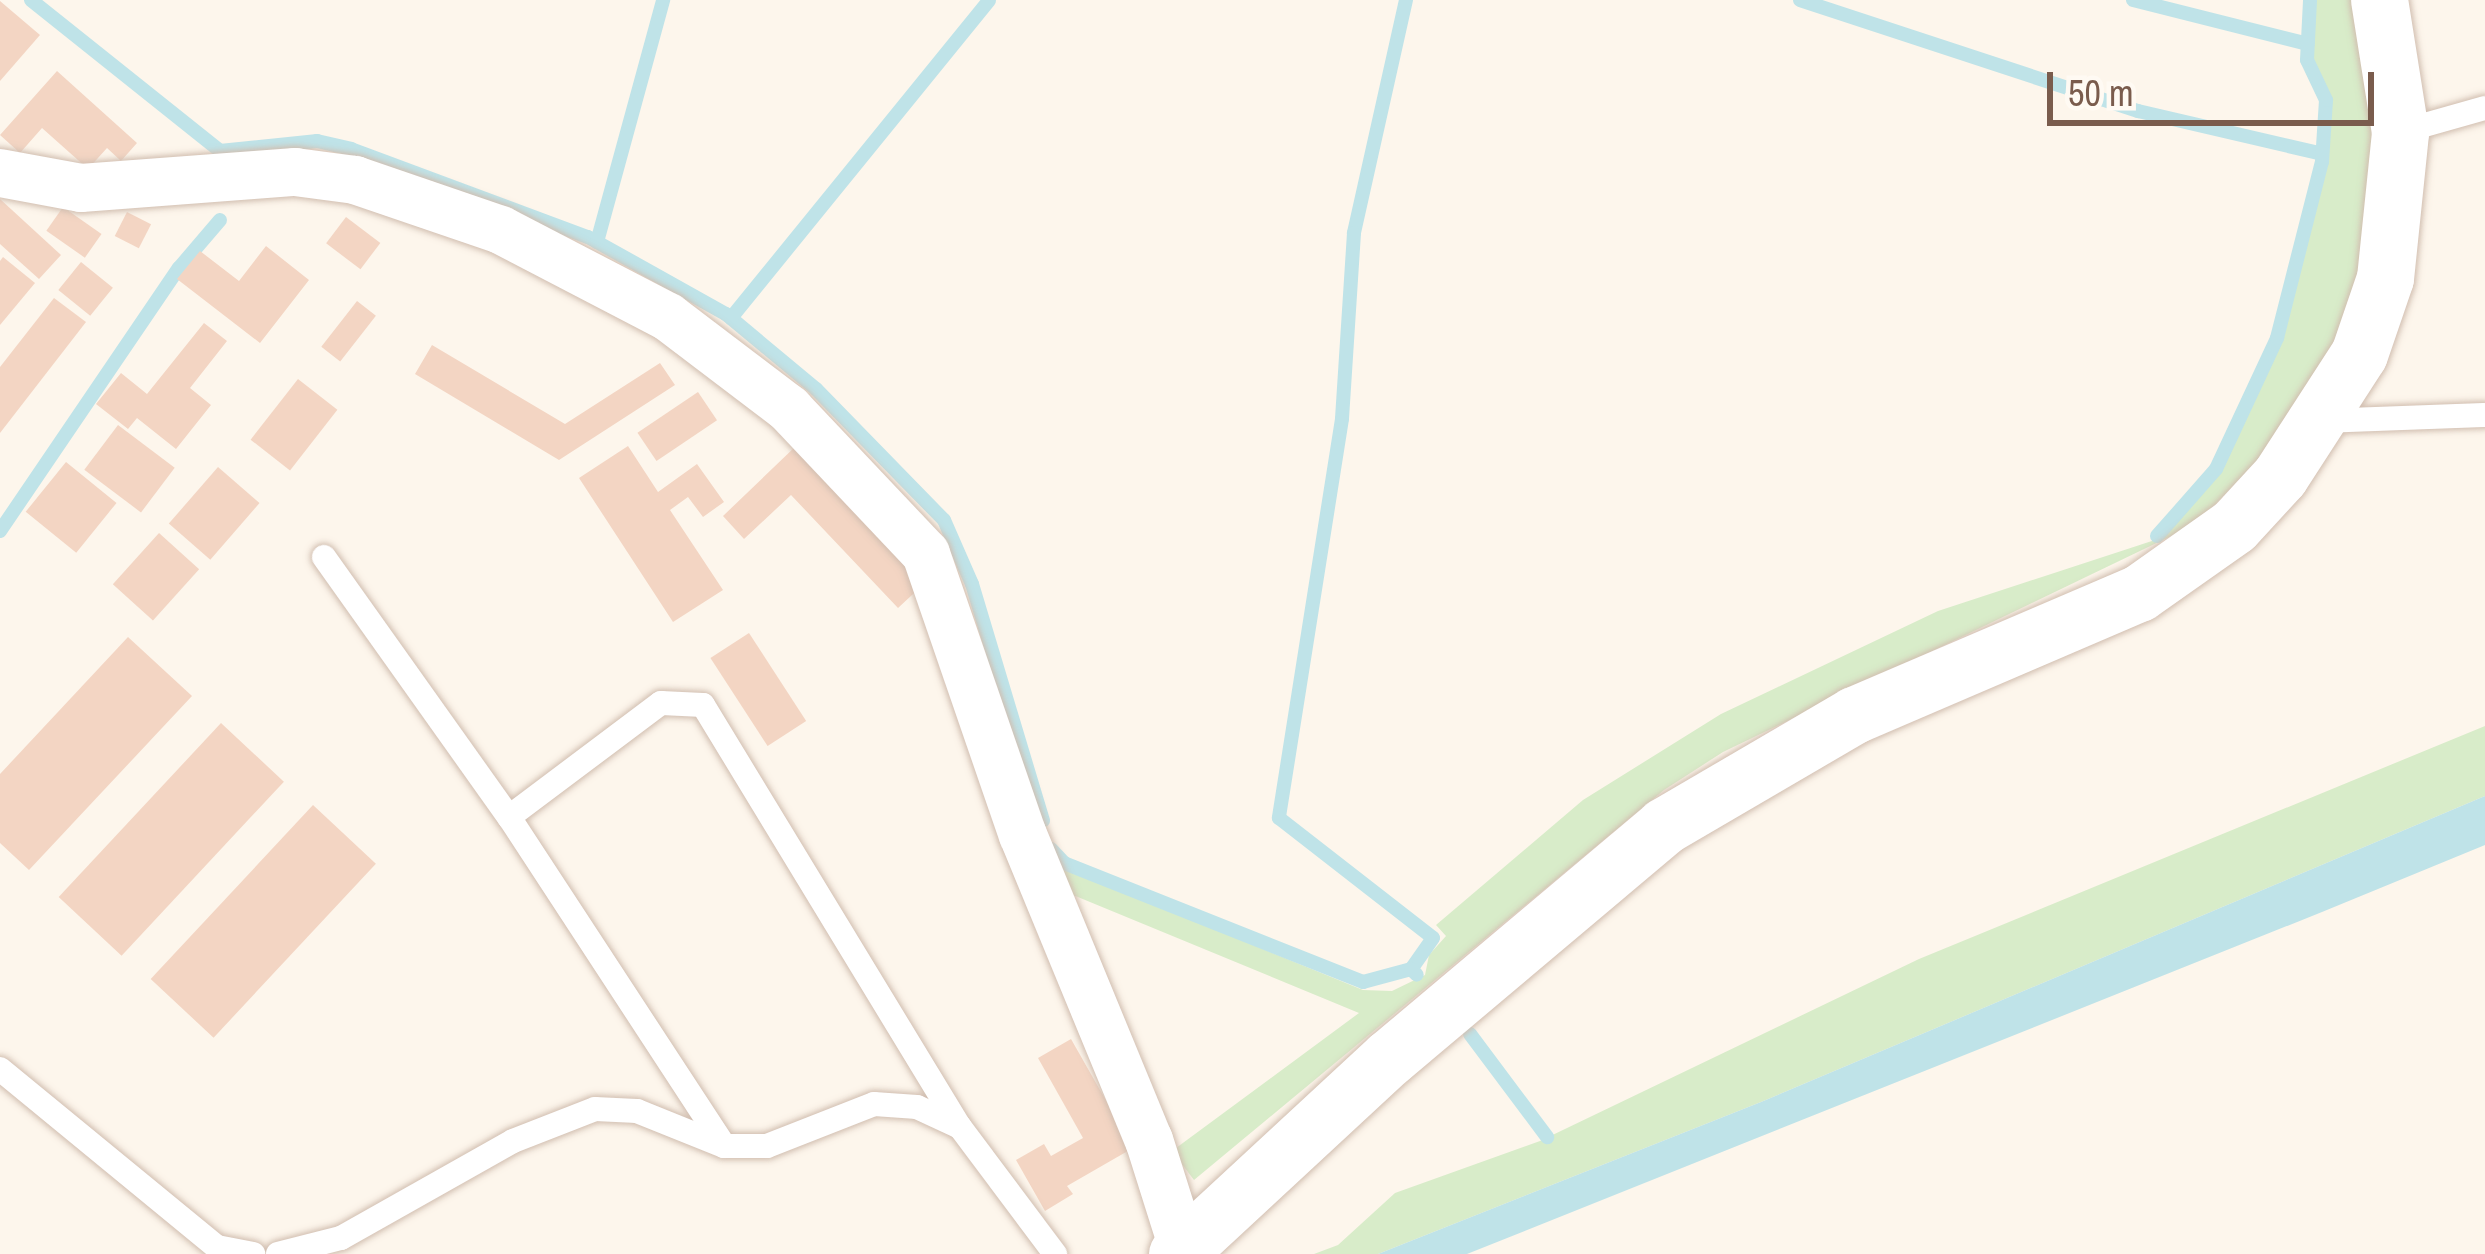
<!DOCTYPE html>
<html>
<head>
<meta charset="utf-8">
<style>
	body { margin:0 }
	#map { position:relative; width:2485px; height:1254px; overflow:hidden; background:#fdf6ec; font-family:"Archivo Narrow",sans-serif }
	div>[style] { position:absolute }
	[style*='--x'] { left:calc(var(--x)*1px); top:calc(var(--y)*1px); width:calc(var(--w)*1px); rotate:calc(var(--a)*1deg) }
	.green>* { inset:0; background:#d8ecc9 }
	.water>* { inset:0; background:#bfe3e8 }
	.stream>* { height:14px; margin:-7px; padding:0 7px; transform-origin:7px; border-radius:7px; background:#bfe3e8 }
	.building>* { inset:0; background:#f3d5c3; transform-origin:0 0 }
	.roads { filter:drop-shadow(0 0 3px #d1beb0) drop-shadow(0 0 3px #d1beb0) }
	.service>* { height:24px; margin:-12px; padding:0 12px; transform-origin:12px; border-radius:12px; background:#fff }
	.minor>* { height:48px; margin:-24px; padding:0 24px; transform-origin:24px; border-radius:24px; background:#fff }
	.tertiary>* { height:57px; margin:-28.5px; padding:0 28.5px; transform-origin:28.5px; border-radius:28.5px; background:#fff }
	span { translate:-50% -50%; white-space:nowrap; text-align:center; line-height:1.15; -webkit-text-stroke:9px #fffaf3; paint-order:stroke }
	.scale { position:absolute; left:2047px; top:72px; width:327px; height:54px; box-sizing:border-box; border:6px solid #7a5c4d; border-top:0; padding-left:15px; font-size:36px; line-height:42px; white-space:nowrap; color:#7a5c4d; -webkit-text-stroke:9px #fffaf3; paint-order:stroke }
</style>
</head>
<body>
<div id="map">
	<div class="green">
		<div style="clip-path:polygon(2315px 0,2351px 0,2374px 85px,2381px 154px,2356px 289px,2336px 340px,2271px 447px,2196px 524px,1723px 752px,1664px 790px,1194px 1180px,1172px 1151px,1359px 1013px,1073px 895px,1060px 866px,1363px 990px,1392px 991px,1425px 975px,1429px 955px,1446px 936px,1436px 925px,1583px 800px,1721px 714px,1938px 611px,2158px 539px,2220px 470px,2281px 339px,2293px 264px,2325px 163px,2330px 101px,2311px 61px)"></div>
		<div style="clip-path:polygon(2485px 726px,2485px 796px,1761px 1102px,1378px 1254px,1314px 1254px,1338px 1245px,1395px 1193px,1540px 1141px,1919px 959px)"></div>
	</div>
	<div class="water">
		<div style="clip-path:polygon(2485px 796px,2485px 845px,2322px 912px,1467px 1254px,1378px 1254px,1761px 1102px)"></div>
	</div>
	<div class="stream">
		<div style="--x:31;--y:0;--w:242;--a:38.6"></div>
		<div style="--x:220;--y:151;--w:98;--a:-5.9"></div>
		<div style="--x:317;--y:141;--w:35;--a:13"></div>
		<div style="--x:351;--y:149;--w:253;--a:20.4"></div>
		<div style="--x:588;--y:237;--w:158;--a:29.2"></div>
		<div style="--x:726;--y:314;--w:117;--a:39.8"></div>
		<div style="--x:816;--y:389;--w:183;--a:45.7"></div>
		<div style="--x:944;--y:520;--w:70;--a:66.4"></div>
		<div style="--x:972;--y:584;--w:247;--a:73.3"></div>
		<div style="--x:1406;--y:0;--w:239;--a:102.6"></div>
		<div style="--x:1354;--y:233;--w:186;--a:93.7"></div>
		<div style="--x:1342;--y:419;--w:404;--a:99"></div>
		<div style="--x:1279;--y:818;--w:195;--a:37.9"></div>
		<div style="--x:1433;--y:938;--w:38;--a:125"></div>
		<div style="--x:1800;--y:0;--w:356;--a:18.2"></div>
		<div style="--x:2138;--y:111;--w:186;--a:13.1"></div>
		<div style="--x:2133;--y:0;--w:180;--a:14.1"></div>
		<div style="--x:597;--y:242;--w:251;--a:-74.7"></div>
		<div style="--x:731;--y:318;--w:409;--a:-50.9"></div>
		<div style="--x:0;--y:531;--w:318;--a:-55.8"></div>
		<div style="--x:179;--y:268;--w:63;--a:-49.5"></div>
		<div style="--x:2157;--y:536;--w:89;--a:-48.6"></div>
		<div style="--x:2216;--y:469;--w:145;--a:-65"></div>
		<div style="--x:2277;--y:338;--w:182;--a:-75.7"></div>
		<div style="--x:2322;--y:162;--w:62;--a:-86.3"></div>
		<div style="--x:2326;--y:100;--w:44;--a:-115.4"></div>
		<div style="--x:2307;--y:60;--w:60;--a:-87.1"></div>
		<div style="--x:1051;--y:849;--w:19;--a:47"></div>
		<div style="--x:1064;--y:863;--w:322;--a:21.7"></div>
		<div style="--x:1363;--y:982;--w:50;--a:-15.2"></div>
		<div style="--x:1411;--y:969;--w:8;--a:45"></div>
		<div style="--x:1470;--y:1034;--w:129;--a:53.2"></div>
	</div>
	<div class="building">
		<div style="clip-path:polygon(0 1px,40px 35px,0 81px)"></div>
		<div style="clip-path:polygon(57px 71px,137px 143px,121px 161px,107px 148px,88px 169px,42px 128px,20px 153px,0 135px)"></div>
		<div style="clip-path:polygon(0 199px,61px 255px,39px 279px,0 244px)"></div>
		<div style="left:63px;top:207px;width:47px;height:29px;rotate:35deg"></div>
		<div style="left:127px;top:212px;width:27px;height:27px;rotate:27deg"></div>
		<div style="left:346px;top:217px;width:43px;height:33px;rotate:37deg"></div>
		<div style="clip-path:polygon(266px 246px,309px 280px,260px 343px,177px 279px,200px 251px,239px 281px)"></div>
		<div style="clip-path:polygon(3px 257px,35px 283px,0 325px,0 261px)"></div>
		<div style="left:81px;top:262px;width:41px;height:36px;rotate:39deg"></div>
		<div style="clip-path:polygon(54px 298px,86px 322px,0 433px,0 367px)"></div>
		<div style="left:357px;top:301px;width:24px;height:58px;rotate:38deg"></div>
		<div style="clip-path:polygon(204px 323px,227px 341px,190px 388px,211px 405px,176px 449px,137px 418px,128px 429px,96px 404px,121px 373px,147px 394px)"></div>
		<div style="clip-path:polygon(432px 345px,565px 424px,660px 363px,675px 385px,559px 460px,415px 374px)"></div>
		<div style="left:298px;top:379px;width:50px;height:77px;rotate:38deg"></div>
		<div style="left:698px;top:392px;width:34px;height:73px;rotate:56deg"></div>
		<div style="left:118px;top:425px;width:71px;height:56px;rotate:37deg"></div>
		<div style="clip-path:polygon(797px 445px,926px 582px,898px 608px,791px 495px,744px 539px,723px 516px)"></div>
		<div style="clip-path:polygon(628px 446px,658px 492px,697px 464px,724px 502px,703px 517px,688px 497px,670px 510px,723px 590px,673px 622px,579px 478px)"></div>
		<div style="left:66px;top:462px;width:65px;height:64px;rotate:39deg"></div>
		<div style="left:218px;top:467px;width:55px;height:75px;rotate:41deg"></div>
		<div style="left:159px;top:533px;width:54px;height:69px;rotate:42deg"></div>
		<div style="left:749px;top:633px;width:105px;height:46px;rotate:57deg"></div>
		<div style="clip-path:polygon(128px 637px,192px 696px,29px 870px,0 843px,0 774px)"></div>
		<div style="left:221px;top:723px;width:86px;height:238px;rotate:43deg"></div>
		<div style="left:313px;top:805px;width:86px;height:238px;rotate:43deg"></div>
		<div style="clip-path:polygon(1071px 1039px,1133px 1148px,1067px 1186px,1073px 1194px,1045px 1211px,1016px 1160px,1044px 1144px,1051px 1156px,1083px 1138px,1038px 1058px)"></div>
	</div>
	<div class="roads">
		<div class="service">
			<div style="--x:2400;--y:132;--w:88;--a:-15.8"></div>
			<div style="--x:2320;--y:421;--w:165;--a:-2.1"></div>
			<div style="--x:324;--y:557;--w:319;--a:54.6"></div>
			<div style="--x:509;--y:817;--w:393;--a:56.8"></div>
			<div style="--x:509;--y:817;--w:190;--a:-36.9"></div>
			<div style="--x:661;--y:703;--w:42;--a:2.7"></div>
			<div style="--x:703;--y:705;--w:494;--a:58.7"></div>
			<div style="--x:0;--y:1069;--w:281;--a:39.4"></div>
			<div style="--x:217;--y:1247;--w:37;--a:11"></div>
			<div style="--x:278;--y:1254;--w:65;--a:-14.3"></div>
			<div style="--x:341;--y:1238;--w:197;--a:-29.4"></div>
			<div style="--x:513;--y:1141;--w:88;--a:-21.3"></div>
			<div style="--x:595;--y:1109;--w:42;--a:2.7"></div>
			<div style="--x:637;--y:1111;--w:94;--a:21.9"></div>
			<div style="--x:724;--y:1146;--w:43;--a:0"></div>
			<div style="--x:767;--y:1146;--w:115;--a:-21.4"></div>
			<div style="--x:874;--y:1104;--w:43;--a:4"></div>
			<div style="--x:917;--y:1107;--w:47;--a:24.9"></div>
			<div style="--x:960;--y:1127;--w:159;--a:53.2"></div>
		</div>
		<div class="minor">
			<div style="--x:0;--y:173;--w:82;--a:10.5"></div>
			<div style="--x:81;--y:188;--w:215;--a:-4.3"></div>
			<div style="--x:295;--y:172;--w:61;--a:7.6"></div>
			<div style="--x:355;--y:180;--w:154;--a:18.9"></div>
			<div style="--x:501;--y:230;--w:188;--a:27.5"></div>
			<div style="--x:668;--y:317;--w:152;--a:37.2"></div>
			<div style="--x:789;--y:409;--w:199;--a:46.6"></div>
			<div style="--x:926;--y:554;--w:297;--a:71"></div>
			<div style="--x:1023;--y:835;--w:330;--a:67.6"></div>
			<div style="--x:1149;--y:1140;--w:113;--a:72.5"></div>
		</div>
		<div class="tertiary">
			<div style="--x:1177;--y:1254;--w:290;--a:-42.8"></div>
			<div style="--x:1390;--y:1057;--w:358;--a:-40.1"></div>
			<div style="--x:1664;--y:826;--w:220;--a:-30.3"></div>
			<div style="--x:1854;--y:715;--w:310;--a:-23.2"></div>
			<div style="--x:2139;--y:593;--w:116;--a:-35.2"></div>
			<div style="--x:2234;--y:526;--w:68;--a:-47.4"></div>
			<div style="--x:2280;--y:476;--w:145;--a:-57.1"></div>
			<div style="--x:2359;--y:354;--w:80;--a:-71.1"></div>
			<div style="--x:2385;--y:278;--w:147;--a:-84.1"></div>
			<div style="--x:2400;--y:132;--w:134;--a:-99"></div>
		</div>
	</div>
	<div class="scale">50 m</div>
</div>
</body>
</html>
